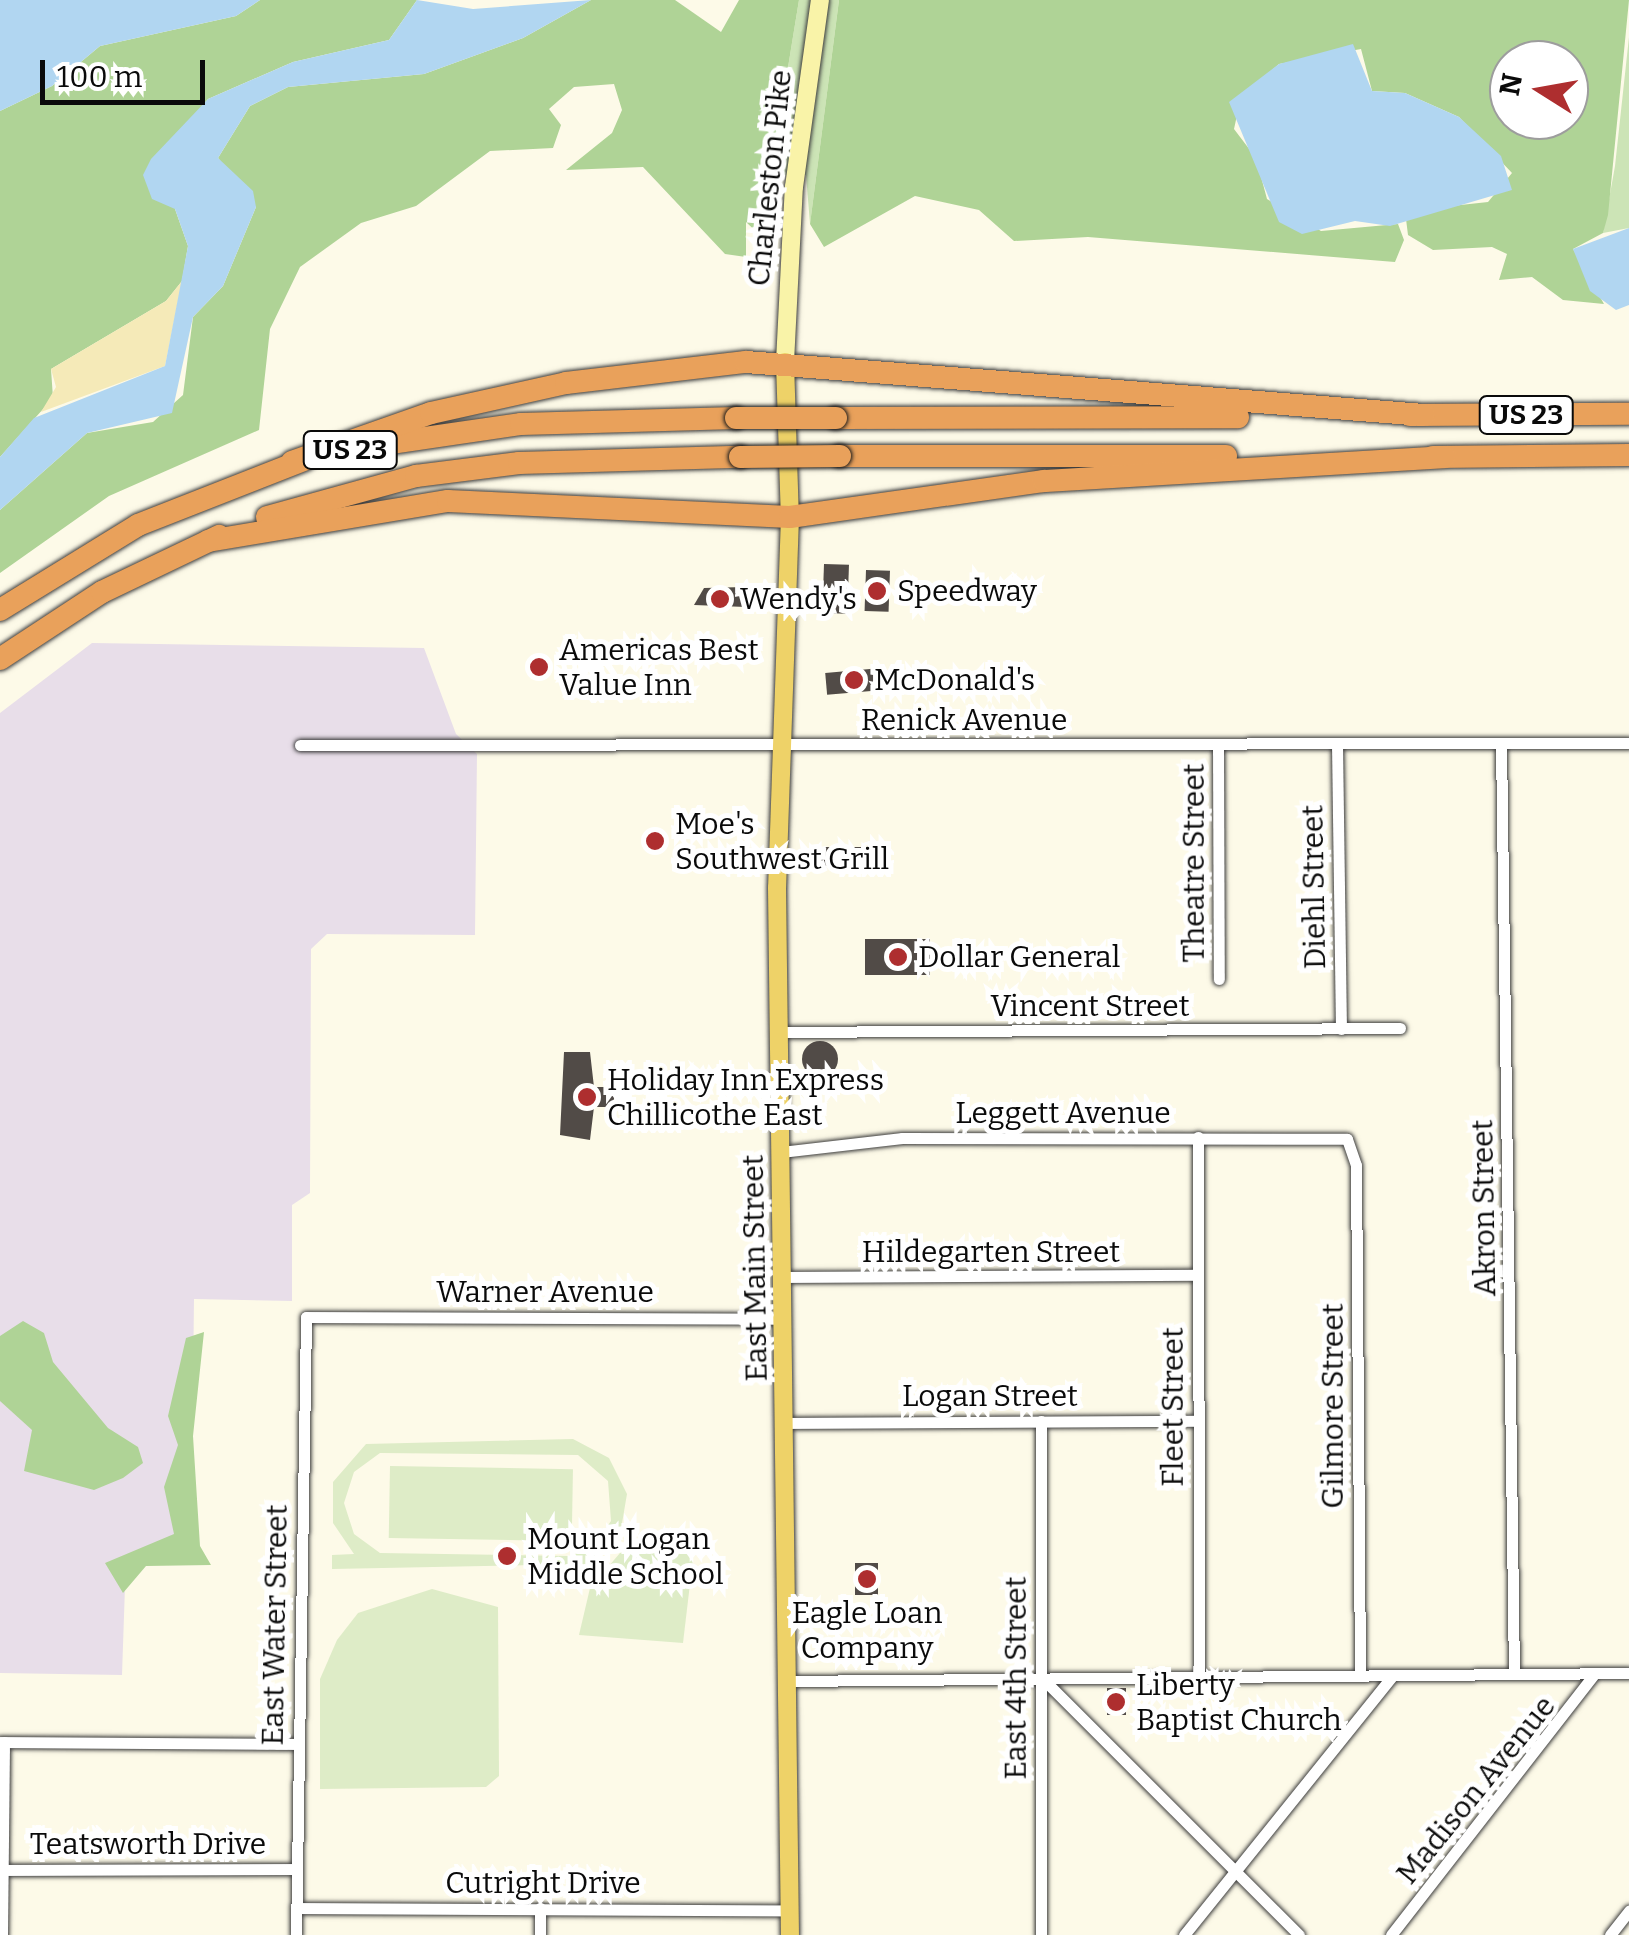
<!DOCTYPE html>
<html>
<head>
<meta charset="utf-8">
<style>
	body { margin:0 }
	#map { position:relative; width:1629px; height:1935px; overflow:hidden; background:#fdfae8; font-family:Bitter,serif }
	div>[style] { position:absolute }
	[style*='--x'] { left:calc(var(--x)*1px); top:calc(var(--y)*1px); width:calc(var(--w)*1px); rotate:calc(var(--a)*1deg) }
	.industrial>* { inset:0; background:#e8dee9 }
	.green>* { inset:0; background:#cce4b6 }
	.forest>* { inset:0; background:#afd396 }
	.sand>* { inset:0; background:#f5eab8 }
	.pitch>* { inset:0; background:#deecc7; transform-origin:0 0 }
	.water>* { inset:0; background:#b1d6f1 }
	.building>* { inset:0; background:#514b47; transform-origin:0 0 }
	.round { border-radius:50% }
	.roads { filter:drop-shadow(0 0 2px #3d3d3d) drop-shadow(0 0 2px #3d3d3d) }
	.street>* { height:11px; margin:-5.5px; padding:0 5.5px; transform-origin:5.5px; border-radius:5.5px; background:#fff }
	.secondary>* { height:18px; margin:-9px; padding:0 9px; transform-origin:9px; border-radius:9px; background:#f9f3a8 }
	.primary>* { height:18px; margin:-9px; padding:0 9px; transform-origin:9px; border-radius:9px; background:#eed268 }
	.highway>* { height:22px; margin:-11px; padding:0 11px; transform-origin:11px; border-radius:11px; background:#e9a15b }
	.bridges { filter:drop-shadow(0 0 2px #1b1b1b) drop-shadow(0 0 2px #1b1b1b) }
	.highway-bridge>* { height:22px; margin:-11px; padding:0 11px; transform-origin:11px; border-radius:11px; background:#e9a15b }
	.dots>* { width:28px; height:28px; translate:-50% -50%; box-sizing:border-box; border:5px solid #fff; border-radius:50% }
	span { translate:-50% -50%; white-space:nowrap; text-align:center; line-height:1.15; -webkit-text-stroke:10px #fff; paint-order:stroke }
	.shield-label span { padding:2px 8px; background:#fff; border:2px solid; border-radius:8px; -webkit-text-stroke-width:0 }
	.shield-label { font-size:28px; color:#0a0a0a; font-weight:700 }
	.street-label { font-size:30px; color:#0a0a0a }
	.poi-label { font-size:30px; color:#0a0a0a }
	.left { translate:0 -50%; text-align:left }
	.north { position:absolute; left:1489px; top:40px; width:100px; height:100px; box-sizing:border-box; background:#fff; border:2px solid #9d9d9d; border-radius:50%; rotate:281deg; font-size:28px; font-weight:700; line-height:40px; text-align:center; color:#0a0a0a }
	.north::after { content:''; display:block; margin:auto; width:35px; height:45px; background:#ae2e2f; clip-path:polygon(50% 0,100% 100%,50% 72%,0 100%) }
	.scale { position:absolute; left:40px; top:60px; width:165px; height:45px; box-sizing:border-box; border:5px solid #0a0a0a; border-top:0; padding-left:12px; font-size:30px; line-height:35px; white-space:nowrap; color:#0a0a0a; -webkit-text-stroke:8px #fff; paint-order:stroke }
</style>
</head>
<body>
<div id="map">
	<div class="industrial">
		<div style="clip-path:polygon(92px 643px,424px 648px,456px 734px,477px 754px,475px 935px,327px 934px,311px 949px,310px 1193px,292px 1205px,292px 1301px,194px 1299px,191px 1554px,126px 1557px,122px 1675px,0 1673px,0 713px)"></div>
	</div>
	<div class="green">
		<div style="clip-path:polygon(799px 0,839px 0,810px 224px,806px 175px,776px 175px,774px 153px)"></div>
		<div style="clip-path:polygon(1629px 37px,1629px 228px,1603px 233px,1615px 166px)"></div>
	</div>
	<div class="forest">
		<div style="clip-path:polygon(260px 0,417px 0,389px 40px,293px 62px,208px 99px,184px 128px,175px 209px,188px 246px,182px 281px,166px 301px,51px 369px,53px 398px,0 457px,0 111px,52px 86px,100px 46px,236px 16px)"></div>
		<div style="clip-path:polygon(591px 0,675px 0,721px 32px,739px 0,799px 0,774px 153px,780px 197px,763px 238px,746px 222px,746px 257px,725px 254px,643px 167px,566px 170px,612px 133px,622px 110px,614px 84px,574px 87px,549px 109px,561px 125px,553px 148px,490px 151px,416px 206px,361px 223px,300px 267px,270px 329px,259px 430px,109px 496px,0 573px,0 510px,87px 433px,153px 422px,183px 395px,193px 317px,223px 286px,256px 207px,218px 158px,250px 106px,288px 87px,424px 74px,523px 38px)"></div>
		<div style="clip-path:polygon(evenodd,839px 0,1629px 0,1608px 215px,1603px 233px,1573px 249px,1604px 304px,1563px 300px,1532px 277px,1499px 280px,1507px 254px,1492px 247px,1433px 250px,1408px 235px,1406px 219px,1424px 209px,1488px 202px,1512px 173px,1459px 117px,1405px 93px,1372px 91px,1361px 49px,1279px 64px,1241px 97px,1234px 129px,1256px 158px,1267px 199px,1321px 231px,1398px 224px,1404px 240px,1395px 262px,1088px 237px,1014px 241px,979px 210px,915px 196px,824px 247px,810px 224px,839px 0,1509px 60px,1569px 60px,1569px 120px,1509px 120px,1509px 60px)"></div>
		<div style="clip-path:polygon(23px 1321px,44px 1333px,53px 1362px,108px 1428px,138px 1447px,143px 1463px,123px 1478px,94px 1490px,24px 1471px,32px 1430px,0 1401px,0 1336px)"></div>
		<div style="clip-path:polygon(204px 1332px,193px 1436px,200px 1546px,211px 1565px,146px 1566px,123px 1593px,105px 1563px,174px 1534px,164px 1487px,178px 1445px,168px 1416px,186px 1338px)"></div>
	</div>
	<div class="sand">
		<div style="clip-path:polygon(182px 281px,165px 366px,41px 412px,56px 387px,51px 369px,166px 301px)"></div>
	</div>
	<div class="pitch">
		<div style="clip-path:polygon(evenodd,573px 1439px,609px 1458px,627px 1494px,620px 1535px,591px 1564px,332px 1569px,332px 1555px,354px 1554px,333px 1523px,333px 1482px,366px 1444px,573px 1439px,380px 1453px,578px 1455px,608px 1481px,611px 1521px,592px 1547px,569px 1556px,380px 1553px,354px 1534px,344px 1503px,354px 1472px,380px 1453px)"></div>
		<div style="left:390px;top:1466px;width:183px;height:72px;rotate:1deg"></div>
		<div style="clip-path:polygon(696px 1533px,683px 1643px,579px 1635px,590px 1588px,620px 1553px)"></div>
		<div style="clip-path:polygon(432px 1589px,498px 1607px,499px 1776px,486px 1787px,320px 1789px,320px 1679px,337px 1640px,358px 1613px)"></div>
	</div>
	<div class="water">
		<div style="clip-path:polygon(0 0,260px 0,236px 16px,100px 46px,52px 86px,0 111px)"></div>
		<div style="clip-path:polygon(417px 0,473px 9px,591px 0,523px 38px,424px 74px,288px 87px,250px 106px,218px 158px,253px 191px,256px 207px,223px 286px,193px 317px,172px 413px,87px 433px,0 510px,0 457px,34px 418px,165px 366px,188px 246px,175px 209px,152px 199px,143px 175px,151px 159px,208px 99px,293px 62px,389px 40px)"></div>
		<div style="clip-path:polygon(1353px 44px,1372px 91px,1405px 93px,1459px 117px,1501px 156px,1512px 190px,1390px 226px,1355px 221px,1302px 234px,1279px 222px,1229px 102px,1279px 64px)"></div>
		<div style="clip-path:polygon(1629px 228px,1629px 305px,1616px 310px,1590px 291px,1573px 249px)"></div>
	</div>
	<div class="building">
		<div style="left:824px;top:564px;width:25px;height:49px;rotate:2deg"></div>
		<div style="left:866px;top:570px;width:24px;height:41px;rotate:2deg"></div>
		<div style="clip-path:polygon(745px 587px,746px 607px,694px 605px,704px 588px)"></div>
		<div style="left:881px;top:668px;width:22px;height:56px;rotate:85deg"></div>
		<div style="left:820px;top:847px;width:44px;height:19px"></div>
		<div style="left:865px;top:939px;width:65px;height:36px"></div>
		<div class="round" style="left:802px;top:1041px;width:36px;height:36px"></div>
		<div style="clip-path:polygon(564px 1052px,590px 1052px,594px 1087px,614px 1087px,614px 1107px,594px 1107px,590px 1140px,560px 1135px)"></div>
		<div style="left:855px;top:1563px;width:23px;height:32px"></div>
		<div style="left:1107px;top:1688px;width:19px;height:27px"></div>
	</div>
	<div class="roads">
		<div class="street">
			<div style="--x:1501;--y:743;--w:930;--a:89.2"></div>
			<div style="--x:1337;--y:744;--w:285;--a:89.2"></div>
			<div style="--x:300;--y:745;--w:1329;--a:-0.09"></div>
			<div style="--x:1218;--y:746;--w:233;--a:89.8"></div>
			<div style="--x:780;--y:1032;--w:620;--a:-0.37"></div>
			<div style="--x:1198;--y:1137;--w:539;--a:89.89"></div>
			<div style="--x:781;--y:1152;--w:122;--a:-6.6"></div>
			<div style="--x:902;--y:1138;--w:445;--a:0.1"></div>
			<div style="--x:1347;--y:1139;--w:28;--a:71"></div>
			<div style="--x:1356;--y:1165;--w:510;--a:89.55"></div>
			<div style="--x:784;--y:1277;--w:414;--a:-0.3"></div>
			<div style="--x:1041;--y:1421;--w:514;--a:90"></div>
			<div style="--x:783;--y:1423;--w:415;--a:-0.3"></div>
			<div style="--x:1041;--y:1677;--w:365;--a:45"></div>
			<div style="--x:785;--y:1681;--w:844;--a:-0.54"></div>
			<div style="--x:0;--y:1742;--w:298;--a:0.4"></div>
			<div style="--x:0;--y:1870;--w:296;--a:-0.2"></div>
			<div style="--x:296;--y:1908;--w:494;--a:0.3"></div>
			<div style="--x:2;--y:1935;--w:193;--a:-89.4"></div>
			<div style="--x:296;--y:1935;--w:618;--a:-89.07"></div>
			<div style="--x:306;--y:1317;--w:478;--a:0.2"></div>
			<div style="--x:540;--y:1935;--w:27;--a:-90"></div>
			<div style="--x:1184;--y:1935;--w:332;--a:-51.2"></div>
			<div style="--x:1391;--y:1935;--w:331;--a:-52.1"></div>
			<div style="--x:1610;--y:1935;--w:31;--a:-52"></div>
		</div>
		<div class="secondary">
			<div style="--x:785;--y:362;--w:175;--a:-87.1"></div>
			<div style="--x:794;--y:187;--w:189;--a:-82.1"></div>
		</div>
		<div class="primary">
			<div style="--x:785;--y:362;--w:155;--a:88.2"></div>
			<div style="--x:790;--y:517;--w:371;--a:92"></div>
			<div style="--x:777;--y:888;--w:1047;--a:89.29"></div>
		</div>
		<div class="highway">
			<div style="--x:1410;--y:415;--w:219;--a:-0.3"></div>
			<div style="--x:836;--y:418;--w:402;--a:-0.1"></div>
			<div style="--x:377;--y:445;--w:146;--a:-8.3"></div>
			<div style="--x:521;--y:424;--w:215;--a:-1.6"></div>
			<div style="--x:840;--y:456;--w:386;--a:0"></div>
			<div style="--x:1433;--y:457;--w:196;--a:-0.6"></div>
			<div style="--x:292;--y:462;--w:147;--a:-19.4"></div>
			<div style="--x:431;--y:413;--w:138;--a:-12.5"></div>
			<div style="--x:566;--y:383;--w:181;--a:-6.7"></div>
			<div style="--x:746;--y:362;--w:680;--a:4.47"></div>
			<div style="--x:267;--y:517;--w:155;--a:-15.4"></div>
			<div style="--x:416;--y:476;--w:104;--a:-7.2"></div>
			<div style="--x:519;--y:463;--w:221;--a:-1.6"></div>
			<div style="--x:208;--y:541;--w:243;--a:-9.5"></div>
			<div style="--x:448;--y:501;--w:342;--a:2.7"></div>
			<div style="--x:790;--y:517;--w:257;--a:-8.1"></div>
			<div style="--x:1044;--y:481;--w:401;--a:-3.4"></div>
			<div style="--x:0;--y:610;--w:162;--a:-31.6"></div>
			<div style="--x:138;--y:525;--w:180;--a:-21.4"></div>
			<div style="--x:0;--y:659;--w:122;--a:-33.3"></div>
			<div style="--x:102;--y:592;--w:130;--a:-25.6"></div>
		</div>
	</div>
	<div class="bridges">
		<div class="highway-bridge">
			<div style="--x:736;--y:418;--w:100;--a:0"></div>
			<div style="--x:740;--y:457;--w:100;--a:-0.6"></div>
		</div>
	</div>
	<div class="dots">
		<div style="left:877px;top:591px;background:#ae2e2f"></div>
		<div style="left:720px;top:599px;background:#ae2e2f"></div>
		<div style="left:539px;top:667px;background:#ae2e2f"></div>
		<div style="left:854px;top:680px;background:#ae2e2f"></div>
		<div style="left:655px;top:841px;background:#ae2e2f"></div>
		<div style="left:898px;top:957px;background:#ae2e2f"></div>
		<div style="left:587px;top:1097px;background:#ae2e2f"></div>
		<div style="left:507px;top:1556px;background:#ae2e2f"></div>
		<div style="left:867px;top:1579px;background:#ae2e2f"></div>
		<div style="left:1116px;top:1702px;background:#ae2e2f"></div>
	</div>
	<div class="shield-label">
		<span style="left:1526px;top:415px">US 23</span>
		<span style="left:350px;top:450px">US 23</span>
	</div>
	<div class="street-label">
		<span style="left:770px;top:178px;rotate:-84deg">Charleston Pike</span>
		<span style="left:964px;top:720px">Renick Avenue</span>
		<span style="left:1194px;top:863px;rotate:-90deg">Theatre Street</span>
		<span style="left:1314px;top:887px;rotate:-91deg">Diehl Street</span>
		<span style="left:1090px;top:1006px">Vincent Street</span>
		<span style="left:1063px;top:1113px">Leggett Avenue</span>
		<span style="left:1484px;top:1208px;rotate:-91deg">Akron Street</span>
		<span style="left:991px;top:1252px">Hildegarten Street</span>
		<span style="left:755px;top:1268px;rotate:-91deg">East Main Street</span>
		<span style="left:545px;top:1292px">Warner Avenue</span>
		<span style="left:990px;top:1396px">Logan Street</span>
		<span style="left:1333px;top:1406px;rotate:-90deg">Gilmore Street</span>
		<span style="left:1173px;top:1407px;rotate:-90deg">Fleet Street</span>
		<span style="left:275px;top:1625px;rotate:-89deg">East Water Street</span>
		<span style="left:1016px;top:1678px;rotate:-90deg">East 4th Street</span>
		<span style="left:1476px;top:1790px;rotate:-51deg">Madison Avenue</span>
		<span style="left:148px;top:1844px">Teatsworth Drive</span>
		<span style="left:543px;top:1883px">Cutright Drive</span>
	</div>
	<div class="poi-label">
		<span class="left" style="left:897px;top:591px">Speedway</span>
		<span class="left" style="left:740px;top:599px">Wendy's</span>
		<span class="left" style="left:559px;top:667px">Americas Best<br>Value Inn</span>
		<span class="left" style="left:874px;top:680px">McDonald's</span>
		<span class="left" style="left:675px;top:841px">Moe's<br>Southwest Grill</span>
		<span class="left" style="left:918px;top:957px">Dollar General</span>
		<span class="left" style="left:607px;top:1097px">Holiday Inn Express<br>Chillicothe East</span>
		<span class="left" style="left:527px;top:1556px">Mount Logan<br>Middle School</span>
		<span style="left:867px;top:1630px">Eagle Loan<br>Company</span>
		<span class="left" style="left:1136px;top:1702px">Liberty<br>Baptist Church</span>
	</div>
	<div class="north">N</div>
	<div class="scale">100 m</div>
</div>
</body>
</html>
